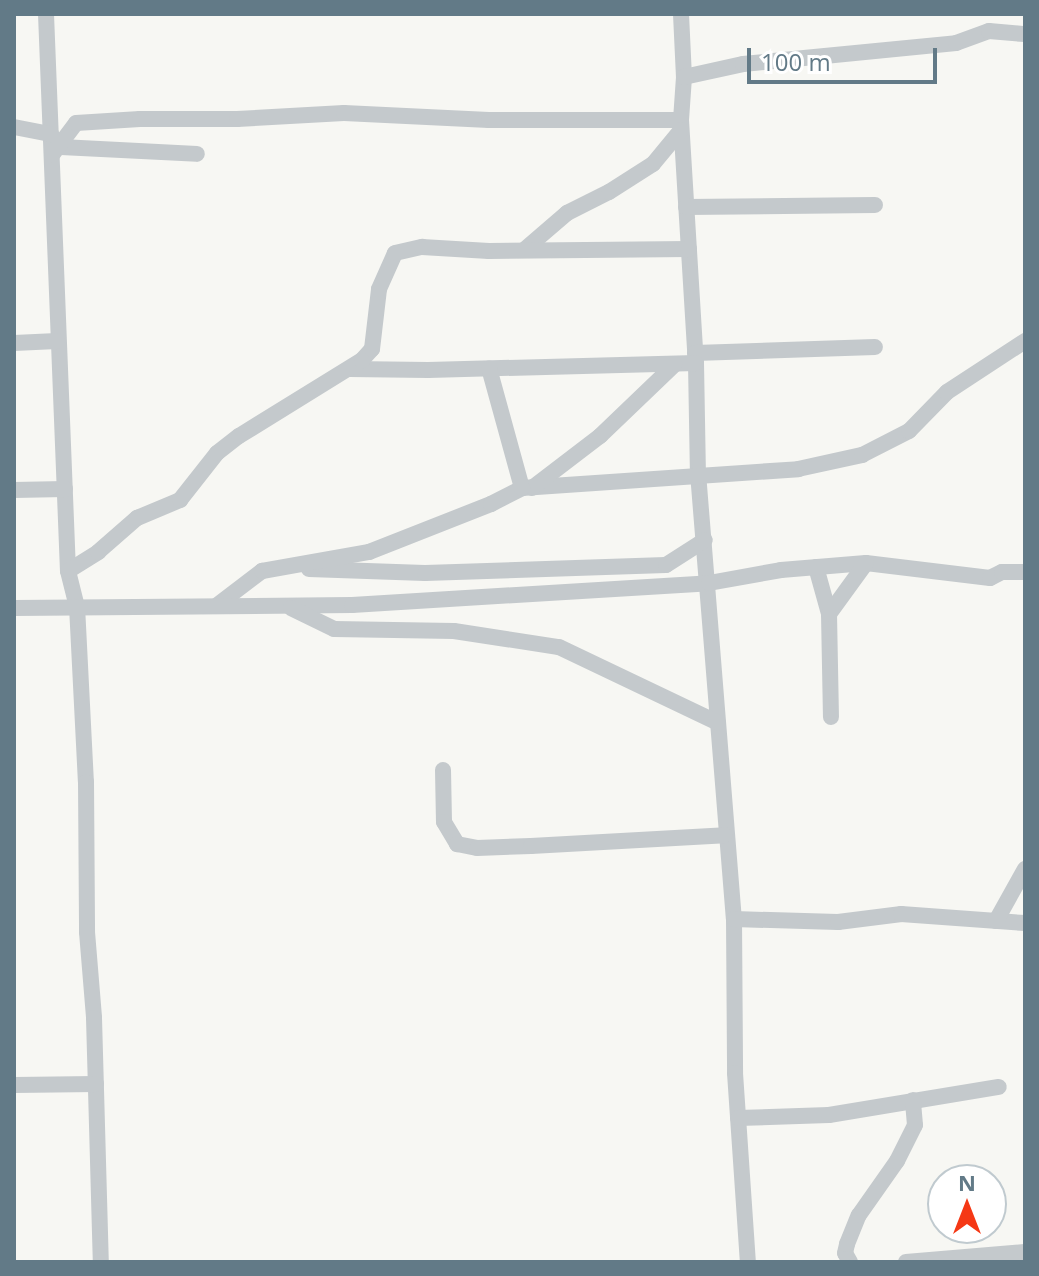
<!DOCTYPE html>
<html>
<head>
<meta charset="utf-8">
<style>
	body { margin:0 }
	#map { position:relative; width:1039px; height:1276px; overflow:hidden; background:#f7f7f3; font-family:"Open Sans",sans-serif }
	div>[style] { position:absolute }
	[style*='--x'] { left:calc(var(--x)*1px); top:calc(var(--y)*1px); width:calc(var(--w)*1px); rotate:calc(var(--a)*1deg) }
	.minor>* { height:16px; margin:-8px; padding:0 8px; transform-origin:8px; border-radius:8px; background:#c4c9cc }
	span { translate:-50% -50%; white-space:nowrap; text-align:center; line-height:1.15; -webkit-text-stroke:8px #fff; paint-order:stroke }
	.frame { position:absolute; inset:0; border:16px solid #627a87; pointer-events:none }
	.north { position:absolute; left:927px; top:1164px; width:80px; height:80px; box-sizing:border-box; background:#fff; border:2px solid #c0cacf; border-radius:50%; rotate:0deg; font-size:22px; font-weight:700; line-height:32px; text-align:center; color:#627a87 }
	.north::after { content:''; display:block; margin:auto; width:28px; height:36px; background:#f53815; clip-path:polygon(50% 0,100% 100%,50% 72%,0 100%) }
	.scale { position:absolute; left:747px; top:48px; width:190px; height:36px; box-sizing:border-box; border:4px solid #627a87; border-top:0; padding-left:10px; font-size:24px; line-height:28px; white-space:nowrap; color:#627a87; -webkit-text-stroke:6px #fff; paint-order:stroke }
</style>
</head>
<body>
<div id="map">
	<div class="minor">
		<div style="--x:46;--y:14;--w:557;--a:87.74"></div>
		<div style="--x:68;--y:571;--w:36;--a:76"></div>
		<div style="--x:77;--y:606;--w:176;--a:87.1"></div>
		<div style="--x:86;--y:782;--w:150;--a:89.6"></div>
		<div style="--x:87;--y:932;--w:86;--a:85.3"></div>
		<div style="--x:94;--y:1018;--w:244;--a:88.4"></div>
		<div style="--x:681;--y:14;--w:63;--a:87.3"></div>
		<div style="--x:684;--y:77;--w:43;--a:94"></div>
		<div style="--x:681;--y:120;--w:243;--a:86.5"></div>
		<div style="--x:696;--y:363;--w:110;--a:89"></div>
		<div style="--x:698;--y:473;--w:447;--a:85.4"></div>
		<div style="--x:734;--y:919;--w:154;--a:89.6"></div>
		<div style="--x:735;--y:1073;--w:189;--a:86.1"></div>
		<div style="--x:684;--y:77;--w:60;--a:-12.4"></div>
		<div style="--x:743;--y:64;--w:214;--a:-5.6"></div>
		<div style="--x:956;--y:43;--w:35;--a:-20"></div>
		<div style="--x:989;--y:31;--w:36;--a:5"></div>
		<div style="--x:14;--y:127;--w:38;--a:11"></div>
		<div style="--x:61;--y:147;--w:136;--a:2.9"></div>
		<div style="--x:52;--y:155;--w:40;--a:-53"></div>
		<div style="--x:76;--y:123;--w:64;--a:-3.6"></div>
		<div style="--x:140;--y:119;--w:97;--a:0"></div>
		<div style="--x:237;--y:119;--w:107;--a:-3.2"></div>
		<div style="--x:344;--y:113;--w:145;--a:2.8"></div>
		<div style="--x:489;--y:120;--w:192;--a:0"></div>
		<div style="--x:686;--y:207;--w:189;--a:-0.6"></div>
		<div style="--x:524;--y:250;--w:57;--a:-40.7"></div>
		<div style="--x:567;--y:213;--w:47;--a:-26.6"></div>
		<div style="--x:609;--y:192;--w:52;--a:-32.5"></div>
		<div style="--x:653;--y:164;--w:44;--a:-50.5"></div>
		<div style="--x:14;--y:343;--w:43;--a:-2.7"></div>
		<div style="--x:695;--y:353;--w:180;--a:-1.9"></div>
		<div style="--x:350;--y:369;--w:78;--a:0.7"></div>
		<div style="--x:428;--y:370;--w:268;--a:-1.5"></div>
		<div style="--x:522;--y:488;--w:277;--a:-3.9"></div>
		<div style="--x:798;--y:469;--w:66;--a:-12.3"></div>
		<div style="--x:862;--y:455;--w:53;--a:-27.1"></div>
		<div style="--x:909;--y:431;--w:54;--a:-45.7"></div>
		<div style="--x:947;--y:392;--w:93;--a:-33.2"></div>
		<div style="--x:532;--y:488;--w:86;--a:-37.4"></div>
		<div style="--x:600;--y:436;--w:103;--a:-43.8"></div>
		<div style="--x:14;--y:490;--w:51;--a:-1.1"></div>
		<div style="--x:816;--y:567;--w:49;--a:74.5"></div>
		<div style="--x:829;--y:614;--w:103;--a:88.9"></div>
		<div style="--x:309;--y:569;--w:116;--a:2"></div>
		<div style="--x:425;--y:573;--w:241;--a:-1.9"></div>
		<div style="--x:666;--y:565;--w:46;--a:-32.7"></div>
		<div style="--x:68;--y:571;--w:36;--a:-32"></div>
		<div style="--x:98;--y:552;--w:52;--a:-41.1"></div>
		<div style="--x:137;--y:518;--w:47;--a:-22.7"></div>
		<div style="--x:180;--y:500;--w:60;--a:-51.8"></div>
		<div style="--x:217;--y:453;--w:28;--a:-38"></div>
		<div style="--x:239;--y:436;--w:145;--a:-31.7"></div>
		<div style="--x:362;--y:360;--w:15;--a:-48"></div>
		<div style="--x:372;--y:349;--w:60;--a:-83.3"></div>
		<div style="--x:379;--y:289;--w:39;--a:-66"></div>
		<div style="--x:395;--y:253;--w:28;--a:-13"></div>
		<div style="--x:422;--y:247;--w:67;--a:3.4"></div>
		<div style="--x:489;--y:251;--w:200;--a:-0.6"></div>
		<div style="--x:216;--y:606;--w:58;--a:-37.3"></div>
		<div style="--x:262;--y:571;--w:109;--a:-10.1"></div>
		<div style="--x:369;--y:552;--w:131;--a:-21.5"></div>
		<div style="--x:491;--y:504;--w:35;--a:-27"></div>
		<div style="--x:522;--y:488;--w:124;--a:-105.4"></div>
		<div style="--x:14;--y:608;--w:338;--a:-0.5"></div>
		<div style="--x:352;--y:605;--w:358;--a:-3.5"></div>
		<div style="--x:709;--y:583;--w:73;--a:-10.2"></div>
		<div style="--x:781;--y:570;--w:85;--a:-4.7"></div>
		<div style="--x:866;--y:563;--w:125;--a:6.9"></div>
		<div style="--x:990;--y:578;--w:13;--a:-27"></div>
		<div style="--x:1002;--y:572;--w:23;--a:0"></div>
		<div style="--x:291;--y:608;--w:48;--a:26"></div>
		<div style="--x:334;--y:629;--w:120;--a:1"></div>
		<div style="--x:454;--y:631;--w:106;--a:8.7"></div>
		<div style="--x:559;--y:647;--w:176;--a:25.5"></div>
		<div style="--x:829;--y:614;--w:63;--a:-54"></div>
		<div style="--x:443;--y:770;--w:52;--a:88.9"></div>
		<div style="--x:444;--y:822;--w:26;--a:59"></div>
		<div style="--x:457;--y:844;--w:20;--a:11"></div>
		<div style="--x:477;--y:848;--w:54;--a:-2.1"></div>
		<div style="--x:531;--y:846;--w:194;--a:-3.2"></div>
		<div style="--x:734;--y:919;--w:104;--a:1.7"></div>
		<div style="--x:838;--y:922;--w:64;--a:-7.2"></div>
		<div style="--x:901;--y:914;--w:124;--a:4.2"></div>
		<div style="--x:996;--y:921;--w:60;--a:-60.9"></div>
		<div style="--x:14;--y:1085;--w:82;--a:-0.7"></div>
		<div style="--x:738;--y:1118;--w:91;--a:-1.9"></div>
		<div style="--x:829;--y:1115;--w:172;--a:-9.4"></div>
		<div style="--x:850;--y:1262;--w:10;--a:-119"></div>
		<div style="--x:845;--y:1253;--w:9;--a:-77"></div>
		<div style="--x:847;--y:1244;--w:31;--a:-68"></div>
		<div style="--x:859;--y:1215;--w:66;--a:-54.9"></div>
		<div style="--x:897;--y:1161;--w:40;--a:-63.4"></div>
		<div style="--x:915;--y:1125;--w:25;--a:-95"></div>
		<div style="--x:906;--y:1262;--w:119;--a:-4.8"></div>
	</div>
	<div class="frame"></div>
	<div class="north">N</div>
	<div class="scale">100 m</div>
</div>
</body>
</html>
